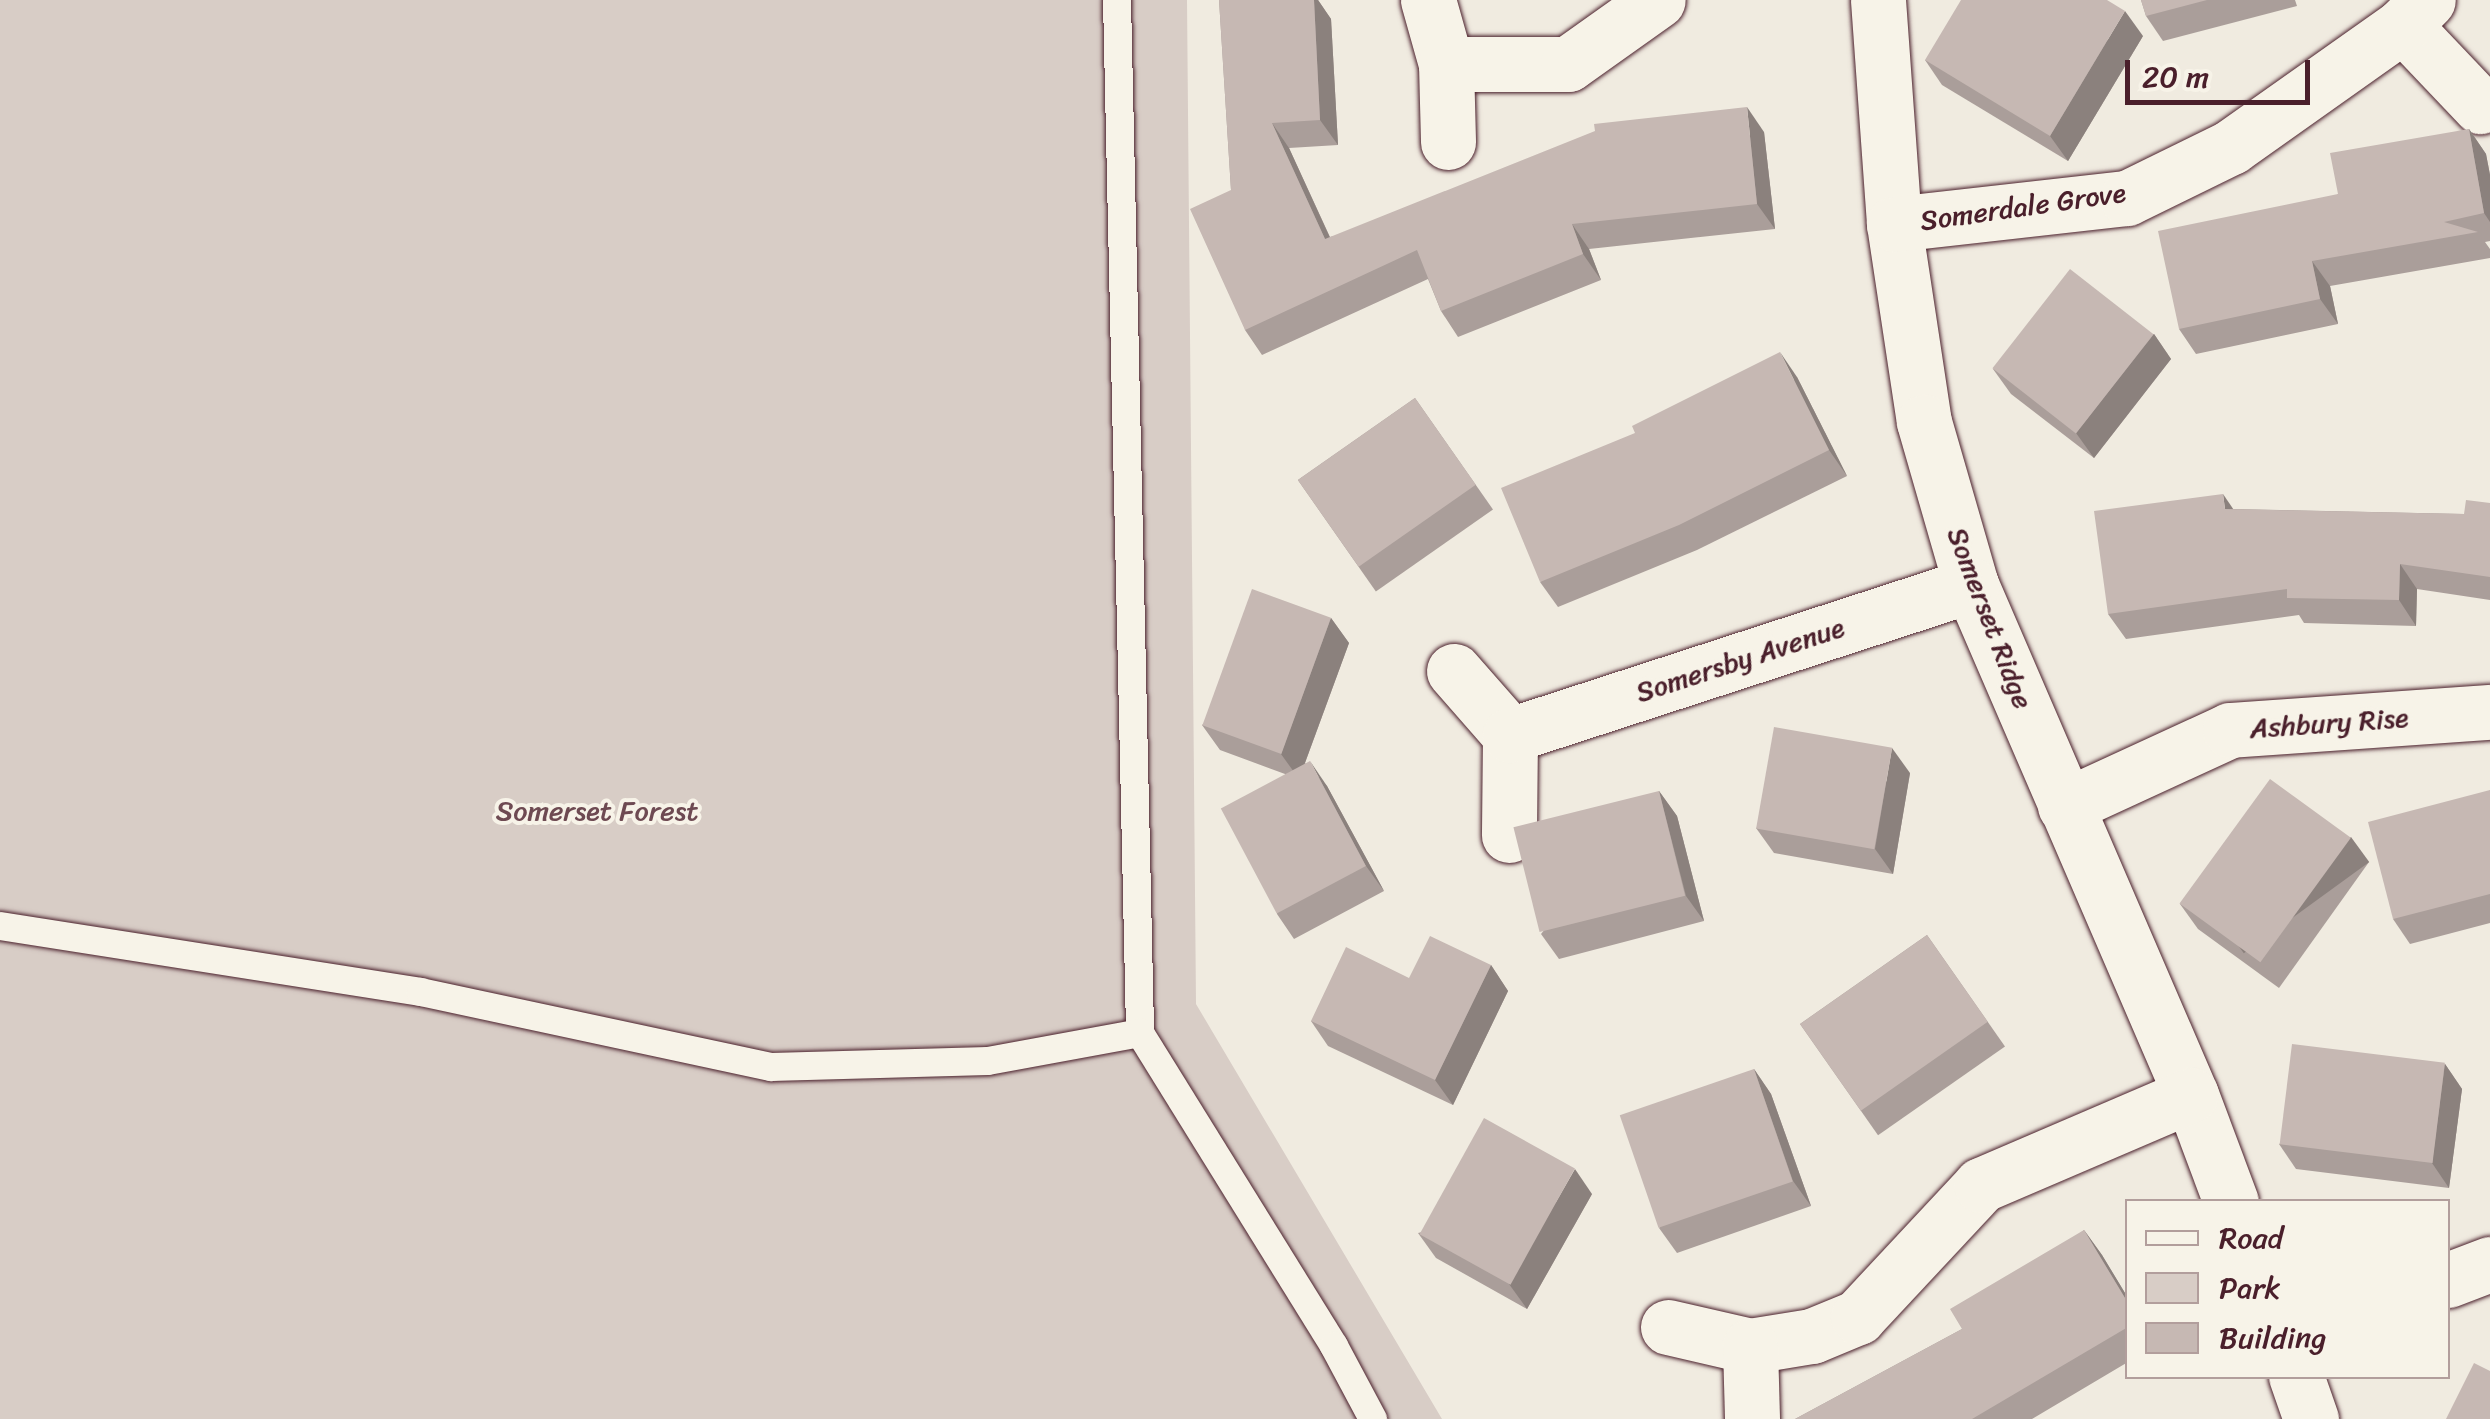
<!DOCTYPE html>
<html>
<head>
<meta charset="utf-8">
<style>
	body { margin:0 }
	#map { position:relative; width:2490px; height:1419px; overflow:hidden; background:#f0ebe0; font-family:Sriracha,sans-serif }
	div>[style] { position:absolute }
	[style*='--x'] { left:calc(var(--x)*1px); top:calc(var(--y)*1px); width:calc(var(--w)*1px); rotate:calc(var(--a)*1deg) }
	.green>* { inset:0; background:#d8cdc6 }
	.roads { filter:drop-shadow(0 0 2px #4a1f2b) drop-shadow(0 0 2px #4a1f2b) }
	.lane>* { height:28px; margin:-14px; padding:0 14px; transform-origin:14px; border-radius:14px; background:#f7f3e8 }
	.street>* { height:55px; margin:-27.5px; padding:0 27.5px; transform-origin:27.5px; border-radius:27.5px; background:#f7f3e8 }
	.wall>* { inset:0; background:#aa9e9a; transform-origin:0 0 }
	.shaded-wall>* { inset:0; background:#8b817d; transform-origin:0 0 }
	.building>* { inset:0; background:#c6b8b3; transform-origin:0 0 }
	span { translate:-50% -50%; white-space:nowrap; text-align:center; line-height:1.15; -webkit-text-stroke:8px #f7f3e8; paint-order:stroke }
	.street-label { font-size:28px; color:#4a1f2b }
	.park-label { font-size:28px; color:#6e4a52 }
	.legend { position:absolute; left:2125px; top:1199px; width:325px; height:180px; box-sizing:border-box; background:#f7f3e8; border:2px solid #b29e9c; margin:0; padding:12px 18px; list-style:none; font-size:30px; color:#4a1f2b }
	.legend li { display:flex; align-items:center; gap:20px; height:50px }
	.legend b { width:50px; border:2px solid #b29e9c }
	.scale { position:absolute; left:2125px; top:60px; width:185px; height:45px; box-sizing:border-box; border:5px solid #4a1f2b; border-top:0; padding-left:12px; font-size:30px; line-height:35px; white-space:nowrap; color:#4a1f2b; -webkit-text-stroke:8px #f7f3e8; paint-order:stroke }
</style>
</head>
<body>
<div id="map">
	<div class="green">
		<div style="clip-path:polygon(0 0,1187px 0,1196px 1004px,1442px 1419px,0 1419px)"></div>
	</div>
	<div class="roads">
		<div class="lane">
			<div style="--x:1117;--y:0;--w:1033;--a:88.72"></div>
			<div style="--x:1140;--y:1033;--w:368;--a:58.2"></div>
			<div style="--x:1334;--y:1346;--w:83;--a:61.9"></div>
			<div style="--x:0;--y:926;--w:426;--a:8.9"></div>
			<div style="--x:421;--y:992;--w:358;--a:12.1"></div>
			<div style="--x:771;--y:1067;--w:217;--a:-1.6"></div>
			<div style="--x:988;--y:1061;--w:155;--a:-10.4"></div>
		</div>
		<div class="street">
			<div style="--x:1428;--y:0;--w:66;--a:74.3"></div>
			<div style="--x:1446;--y:64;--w:78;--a:88.5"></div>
			<div style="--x:1878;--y:0;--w:225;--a:85.9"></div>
			<div style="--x:1894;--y:224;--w:200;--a:81.4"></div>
			<div style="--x:1924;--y:422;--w:170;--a:73.9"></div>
			<div style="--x:1971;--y:585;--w:555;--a:66.67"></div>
			<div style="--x:2191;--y:1095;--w:114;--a:69.5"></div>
			<div style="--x:2403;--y:25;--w:112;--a:46.5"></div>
			<div style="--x:1446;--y:64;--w:122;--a:0"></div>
			<div style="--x:1568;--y:64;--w:110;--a:-35.4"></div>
			<div style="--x:1894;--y:224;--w:234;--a:-6.4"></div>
			<div style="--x:2127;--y:198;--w:116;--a:-26.1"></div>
			<div style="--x:2231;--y:147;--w:211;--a:-35.3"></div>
			<div style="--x:2403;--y:25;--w:35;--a:-45"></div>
			<div style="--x:1454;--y:671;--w:85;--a:48.8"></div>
			<div style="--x:1510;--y:735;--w:100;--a:90.6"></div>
			<div style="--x:1510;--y:735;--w:485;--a:-18"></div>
			<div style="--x:2065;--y:806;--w:182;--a:-24.7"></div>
			<div style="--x:2230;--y:730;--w:261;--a:-4"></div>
			<div style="--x:2448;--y:1280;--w:45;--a:-20.9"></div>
			<div style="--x:1668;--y:1327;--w:84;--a:13"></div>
			<div style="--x:1750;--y:1346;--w:63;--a:-9.2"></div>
			<div style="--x:1812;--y:1336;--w:50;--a:-22.4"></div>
			<div style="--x:1858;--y:1317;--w:180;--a:-47"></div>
			<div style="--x:1981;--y:1185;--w:228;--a:-23.2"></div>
			<div style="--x:1750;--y:1346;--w:73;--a:88.4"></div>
			<div style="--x:2296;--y:1376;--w:46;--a:70.8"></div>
		</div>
	</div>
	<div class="wall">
		<div style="clip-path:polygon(1219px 0,1318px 0,1331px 19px,1338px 145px,1289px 148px,1330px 237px,1764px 132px,1775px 229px,1589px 249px,1601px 280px,1458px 337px,1441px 311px,1428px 279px,1262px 355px,1245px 330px,1231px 190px)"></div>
		<div style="clip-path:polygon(2141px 0,2295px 0,2297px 6px,2163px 41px,2146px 16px)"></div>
		<div style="clip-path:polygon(2143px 36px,2068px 161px,1942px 85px,1925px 60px)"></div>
		<div style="clip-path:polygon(2469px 129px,2486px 154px,2490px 175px,2490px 241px,2485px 242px,2490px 249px,2490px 258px,2330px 286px,2338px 324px,2196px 354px,2179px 329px,2338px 194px)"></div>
		<div style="clip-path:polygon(2154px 334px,2171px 359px,2094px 458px,2011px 394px,1993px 369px)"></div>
		<div style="clip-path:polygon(1797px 377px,1847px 476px,1697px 550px,1558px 607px,1540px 582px)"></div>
		<div style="left:1415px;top:398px;width:136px;height:143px;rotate:55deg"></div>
		<div style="clip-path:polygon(2490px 503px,2490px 600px,2417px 589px,2416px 626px,2304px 623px,2299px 615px,2126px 639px,2108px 614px,2234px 509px,2464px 514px)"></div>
		<div style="clip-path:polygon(1331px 618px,1349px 643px,1305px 763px,1327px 786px,1384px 891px,1294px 939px,1277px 914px,1285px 774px,1220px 750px,1202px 725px)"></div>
		<div style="clip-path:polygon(1910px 773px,1893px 874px,1774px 853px,1756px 828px)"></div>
		<div style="clip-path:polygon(2490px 790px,2490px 923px,2410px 944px,2393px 919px)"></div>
		<div style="clip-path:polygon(1659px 791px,1677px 816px,1704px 921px,1559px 959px,1541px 934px)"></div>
		<div style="clip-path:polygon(2369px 862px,2279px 988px,2198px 929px,2180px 904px)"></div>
		<div style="left:1927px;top:935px;width:136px;height:155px;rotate:55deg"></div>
		<div style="clip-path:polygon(1491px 965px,1508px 991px,1453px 1105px,1328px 1046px,1311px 1021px)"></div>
		<div style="clip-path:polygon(2445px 1064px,2462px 1089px,2449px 1188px,2296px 1169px,2279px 1144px)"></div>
		<div style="clip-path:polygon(1754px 1069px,1771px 1094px,1811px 1206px,1677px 1253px,1659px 1228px)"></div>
		<div style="clip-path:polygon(1592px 1194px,1527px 1309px,1436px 1258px,1418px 1233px)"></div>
		<div style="clip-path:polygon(2084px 1230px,2102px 1255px,2128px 1298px,2128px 1362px,2032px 1419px,1795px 1419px,1962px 1329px)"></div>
	</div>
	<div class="shaded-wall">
		<div style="clip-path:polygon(1314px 0,1318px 0,1331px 19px,1338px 145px,1320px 120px)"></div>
		<div style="clip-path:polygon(2125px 11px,2143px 36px,2068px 161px,2050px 136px)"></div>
		<div style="clip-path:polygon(1747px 107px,1764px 132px,1775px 229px,1757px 204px)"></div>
		<div style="clip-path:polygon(1272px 123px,1289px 148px,1342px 264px,1325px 239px)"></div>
		<div style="clip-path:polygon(2469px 129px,2486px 154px,2490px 175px,2490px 222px,2484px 213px)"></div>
		<div style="clip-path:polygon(1572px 224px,1589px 249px,1601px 280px,1583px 254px)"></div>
		<div style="clip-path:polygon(2312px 261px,2330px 286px,2338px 324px,2320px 299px)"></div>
		<div style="clip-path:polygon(2154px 334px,2171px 359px,2094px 458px,2076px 433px)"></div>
		<div style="clip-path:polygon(1780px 352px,1797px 377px,1847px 476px,1829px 450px)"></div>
		<div style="clip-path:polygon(2223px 494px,2240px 519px,2225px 509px)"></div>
		<div style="clip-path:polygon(2400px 564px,2417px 589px,2416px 626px,2399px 600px)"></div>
		<div style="clip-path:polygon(1331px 618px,1349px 643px,1299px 779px,1281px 754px)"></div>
		<div style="clip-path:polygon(1892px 748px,1910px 773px,1893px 874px,1875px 849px)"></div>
		<div style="clip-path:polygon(1310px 761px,1327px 786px,1384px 891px,1366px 866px)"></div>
		<div style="clip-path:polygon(1659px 791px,1677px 816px,1704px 921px,1686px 896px)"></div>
		<div style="left:2351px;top:837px;width:31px;height:155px;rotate:54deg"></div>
		<div style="clip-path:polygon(1491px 965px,1508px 991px,1453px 1105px,1435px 1080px)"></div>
		<div style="clip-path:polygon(2445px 1064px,2462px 1089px,2449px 1188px,2432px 1163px)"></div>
		<div style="clip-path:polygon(1754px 1069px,1771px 1094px,1811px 1206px,1793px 1181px)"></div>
		<div style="clip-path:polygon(1575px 1169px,1592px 1194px,1527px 1309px,1509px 1284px)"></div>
		<div style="clip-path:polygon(2084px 1230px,2102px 1255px,2128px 1298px,2128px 1303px)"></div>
	</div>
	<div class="building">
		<div style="clip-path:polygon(1219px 0,1314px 0,1320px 120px,1272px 123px,1325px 239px,1595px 131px,1594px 124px,1747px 107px,1757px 204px,1572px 224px,1583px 254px,1441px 311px,1417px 250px,1245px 330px,1190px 209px,1231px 190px)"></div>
		<div style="clip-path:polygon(1961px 0,2107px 0,2125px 11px,2050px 136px,1925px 60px)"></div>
		<div style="clip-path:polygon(2141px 0,2207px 0,2146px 16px)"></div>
		<div style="clip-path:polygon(2469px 129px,2484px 213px,2444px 222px,2478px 232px,2312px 261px,2320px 299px,2179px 329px,2158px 231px,2338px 194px,2330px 153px)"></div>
		<div style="left:2070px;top:269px;width:106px;height:126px;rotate:38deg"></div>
		<div style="clip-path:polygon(1780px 352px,1829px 450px,1679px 525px,1540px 582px,1501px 488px,1635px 433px,1632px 426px)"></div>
		<div style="left:1415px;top:398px;width:106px;height:143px;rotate:55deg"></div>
		<div style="clip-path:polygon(2223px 494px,2225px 509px,2464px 514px,2466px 500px,2490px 503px,2490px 577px,2400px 564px,2399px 600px,2287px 598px,2287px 589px,2108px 614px,2094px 511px)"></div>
		<div style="left:1252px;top:589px;width:84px;height:145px;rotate:20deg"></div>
		<div style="left:1774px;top:727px;width:120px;height:103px;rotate:10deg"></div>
		<div style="left:1310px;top:761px;width:119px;height:101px;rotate:62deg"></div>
		<div style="left:2270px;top:779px;width:100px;height:154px;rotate:36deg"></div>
		<div style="clip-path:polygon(2490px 790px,2490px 894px,2393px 919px,2368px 822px)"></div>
		<div style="left:1659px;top:791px;width:108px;height:150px;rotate:76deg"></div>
		<div style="left:1927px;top:935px;width:106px;height:155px;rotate:55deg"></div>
		<div style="clip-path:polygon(1430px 936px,1491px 965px,1435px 1080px,1311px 1021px,1346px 947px,1409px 978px)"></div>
		<div style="left:2292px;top:1044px;width:154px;height:101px;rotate:7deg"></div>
		<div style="left:1754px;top:1069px;width:119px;height:142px;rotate:71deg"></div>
		<div style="left:1484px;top:1118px;width:104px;height:133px;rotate:29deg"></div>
		<div style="clip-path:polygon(2084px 1230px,2128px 1303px,2128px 1327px,1972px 1419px,1795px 1419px,1962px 1329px,1950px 1309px)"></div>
		<div style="clip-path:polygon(2474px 1363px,2490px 1371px,2490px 1419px,2446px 1419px)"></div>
	</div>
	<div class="street-label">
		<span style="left:2023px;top:207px;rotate:-8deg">Somerdale Grove</span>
		<span style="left:1990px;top:618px;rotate:69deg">Somerset Ridge</span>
		<span style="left:1740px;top:660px;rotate:-18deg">Somersby Avenue</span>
		<span style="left:2329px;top:723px;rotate:-4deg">Ashbury Rise</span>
	</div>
	<div class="park-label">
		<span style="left:597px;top:811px">Somerset Forest</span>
	</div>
	<ul class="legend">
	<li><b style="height:12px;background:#f7f3e8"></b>Road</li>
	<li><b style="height:28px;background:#d8cdc6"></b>Park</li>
	<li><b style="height:28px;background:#c6b8b3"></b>Building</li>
	</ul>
	<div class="scale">20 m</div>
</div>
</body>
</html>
